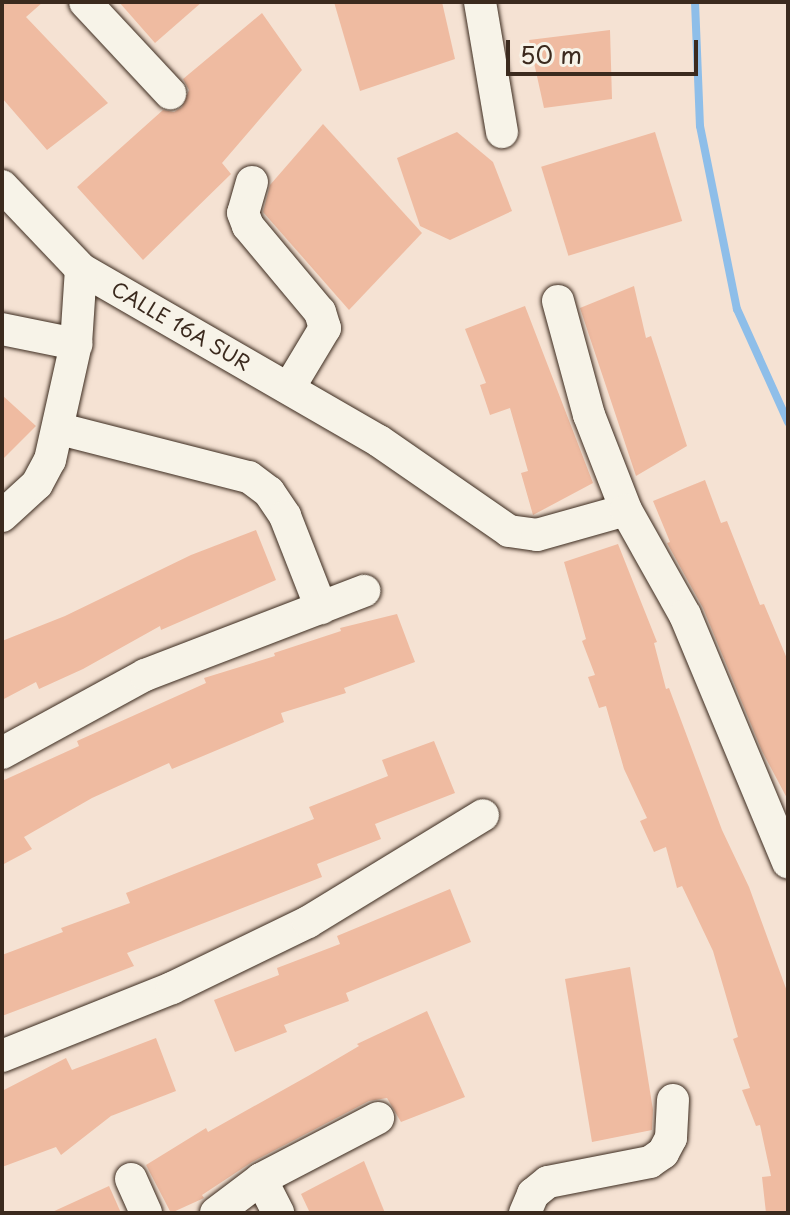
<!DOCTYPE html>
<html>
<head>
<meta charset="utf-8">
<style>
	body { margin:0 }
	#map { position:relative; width:790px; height:1215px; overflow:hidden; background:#f5e2d3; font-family:"Playpen Sans",sans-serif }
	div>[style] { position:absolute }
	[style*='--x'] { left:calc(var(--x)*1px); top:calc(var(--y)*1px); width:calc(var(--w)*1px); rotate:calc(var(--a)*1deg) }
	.stream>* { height:8px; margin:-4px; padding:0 4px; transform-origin:4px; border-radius:4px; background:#8ebee9 }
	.building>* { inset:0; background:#efbba1; transform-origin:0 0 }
	.roads { filter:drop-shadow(0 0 2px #3b2a1e) drop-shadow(0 0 2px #3b2a1e) }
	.minor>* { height:32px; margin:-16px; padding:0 16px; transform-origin:16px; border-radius:16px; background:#f7f3e8 }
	span { translate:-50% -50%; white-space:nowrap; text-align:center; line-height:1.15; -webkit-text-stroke:6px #f7f3e8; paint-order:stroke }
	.street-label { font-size:20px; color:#3b2a1e }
	.frame { position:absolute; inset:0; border:4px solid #3b2a1e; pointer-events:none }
	.scale { position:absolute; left:506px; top:40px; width:192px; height:36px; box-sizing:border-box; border:4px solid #3b2a1e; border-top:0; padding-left:10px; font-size:24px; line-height:28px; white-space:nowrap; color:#3b2a1e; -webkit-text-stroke:6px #f7f3e8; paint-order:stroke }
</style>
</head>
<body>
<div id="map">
	<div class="stream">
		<div style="--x:695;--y:2;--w:124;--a:87.7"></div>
		<div style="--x:700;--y:126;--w:187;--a:78.6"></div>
		<div style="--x:737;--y:309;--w:124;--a:65.7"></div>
	</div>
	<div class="building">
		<div style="clip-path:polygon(2px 2px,43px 2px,26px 17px,108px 103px,47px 150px,2px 98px)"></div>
		<div style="clip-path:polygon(119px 2px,202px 2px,155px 43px)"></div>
		<div style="clip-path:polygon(334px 2px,442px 2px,455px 59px,360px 91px)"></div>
		<div style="clip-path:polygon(262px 13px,302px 70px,222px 163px,231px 174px,143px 260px,77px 187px,163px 110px,174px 112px,182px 107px,189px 90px,183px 79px)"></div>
		<div style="clip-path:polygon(610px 30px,612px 99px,544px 108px,529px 40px)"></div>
		<div style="clip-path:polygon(323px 124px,422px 233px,349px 310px,263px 212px,270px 185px)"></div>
		<div style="clip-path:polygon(457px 132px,493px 162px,512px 211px,450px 240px,420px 226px,397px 158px)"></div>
		<div style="left:655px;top:132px;width:93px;height:119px;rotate:73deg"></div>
		<div style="clip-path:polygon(634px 286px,646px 338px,651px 336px,687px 446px,636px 476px,580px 308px)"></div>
		<div style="clip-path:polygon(525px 306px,593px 483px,533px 515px,521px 473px,528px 471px,510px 408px,490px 415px,480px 385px,486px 383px,465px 329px)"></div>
		<div style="clip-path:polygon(2px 395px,36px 426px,2px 460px)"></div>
		<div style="clip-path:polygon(705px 480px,721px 523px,727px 521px,760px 605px,764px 604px,788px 661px,788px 800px,762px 751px,703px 608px,667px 543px,670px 542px,653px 501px)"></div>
		<div style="clip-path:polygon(256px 530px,276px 580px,161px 630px,160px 626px,83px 669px,39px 689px,36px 682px,2px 700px,2px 641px,65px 616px,191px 555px)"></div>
		<div style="clip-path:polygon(618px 544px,657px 642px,654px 643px,666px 689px,669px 688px,722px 830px,749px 887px,788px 994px,788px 1211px,766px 1213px,762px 1177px,771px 1176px,760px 1125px,756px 1126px,742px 1090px,750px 1088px,733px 1039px,738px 1037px,713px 951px,682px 886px,677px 888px,666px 847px,654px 852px,640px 821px,647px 818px,624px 769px,606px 706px,599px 708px,588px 677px,595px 675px,582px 641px,586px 639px,564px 562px)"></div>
		<div style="clip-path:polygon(397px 614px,415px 662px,344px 688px,346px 693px,281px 713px,284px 722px,172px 769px,169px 763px,92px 798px,24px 837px,32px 849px,2px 865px,2px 781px,79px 746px,77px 741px,206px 683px,204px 678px,275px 656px,274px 653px,341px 631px,340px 628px)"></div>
		<div style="clip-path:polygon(434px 741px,455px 793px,375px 824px,381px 839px,317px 864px,322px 877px,127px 953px,134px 966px,2px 1016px,2px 955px,63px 932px,61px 928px,130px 903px,126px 893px,314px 819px,309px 807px,388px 776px,382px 760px)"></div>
		<div style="clip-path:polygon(450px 889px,471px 942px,346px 993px,349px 1001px,284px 1025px,287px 1032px,235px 1052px,214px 1000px,279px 975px,277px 968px,340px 944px,337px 936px)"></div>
		<div style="clip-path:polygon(630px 967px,653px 1110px,652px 1130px,592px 1142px,565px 979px)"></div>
		<div style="clip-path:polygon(427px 1011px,465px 1097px,401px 1122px,387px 1098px,369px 1101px,252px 1162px,202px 1195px,204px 1198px,171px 1213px,146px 1165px,206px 1128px,208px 1132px,308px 1076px,359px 1046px,357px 1044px)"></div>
		<div style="clip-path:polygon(156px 1038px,176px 1091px,111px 1116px,61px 1155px,56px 1147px,2px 1167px,2px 1091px,66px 1058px,72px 1070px)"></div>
		<div style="clip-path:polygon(364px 1161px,385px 1213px,310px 1213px,301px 1194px)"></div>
		<div style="clip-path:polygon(109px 1186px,121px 1213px,50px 1213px)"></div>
	</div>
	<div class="roads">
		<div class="minor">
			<div style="--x:85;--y:2;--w:125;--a:47"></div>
			<div style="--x:480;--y:2;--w:132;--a:80.4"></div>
			<div style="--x:252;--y:182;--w:32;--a:106"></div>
			<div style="--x:243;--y:213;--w:14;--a:69"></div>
			<div style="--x:248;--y:226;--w:112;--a:50.1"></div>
			<div style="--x:320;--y:312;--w:17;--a:73"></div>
			<div style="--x:325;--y:328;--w:70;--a:121"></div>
			<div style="--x:2;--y:186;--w:115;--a:46.4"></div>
			<div style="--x:81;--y:269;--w:344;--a:30"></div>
			<div style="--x:379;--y:441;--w:158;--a:34.7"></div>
			<div style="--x:509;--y:531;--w:28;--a:8"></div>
			<div style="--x:537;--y:535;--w:92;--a:-15.7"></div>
			<div style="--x:558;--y:301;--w:118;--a:74.8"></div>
			<div style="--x:589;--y:415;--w:102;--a:68.7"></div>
			<div style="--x:626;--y:510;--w:120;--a:60.7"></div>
			<div style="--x:685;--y:615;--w:268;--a:67.4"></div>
			<div style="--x:2;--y:329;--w:76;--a:11.5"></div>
			<div style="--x:60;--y:429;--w:195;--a:14.3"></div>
			<div style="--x:249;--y:477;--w:25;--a:37"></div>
			<div style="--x:269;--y:492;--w:29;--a:56"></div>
			<div style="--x:285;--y:516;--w:99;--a:68.6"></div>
			<div style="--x:2;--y:516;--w:47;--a:-42.4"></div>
			<div style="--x:37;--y:484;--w:27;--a:-62"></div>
			<div style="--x:50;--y:460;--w:119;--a:-77.4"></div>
			<div style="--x:76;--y:344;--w:75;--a:-86.2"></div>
			<div style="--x:2;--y:753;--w:163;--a:-28.6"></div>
			<div style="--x:145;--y:675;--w:235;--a:-21"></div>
			<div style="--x:2;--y:1056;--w:183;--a:-21.8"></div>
			<div style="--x:172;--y:988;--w:151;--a:-25.9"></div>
			<div style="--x:308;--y:922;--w:205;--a:-31.4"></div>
			<div style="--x:131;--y:1179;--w:37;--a:66"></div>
			<div style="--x:261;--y:1179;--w:38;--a:63"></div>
			<div style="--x:216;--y:1213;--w:56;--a:-37.1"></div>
			<div style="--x:261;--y:1179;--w:132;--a:-27.5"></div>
			<div style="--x:525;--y:1213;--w:21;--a:-67"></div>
			<div style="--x:533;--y:1194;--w:19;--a:-39"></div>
			<div style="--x:548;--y:1182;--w:104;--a:-11.1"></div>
			<div style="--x:650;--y:1162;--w:16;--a:-35"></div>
			<div style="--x:663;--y:1153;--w:17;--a:-62"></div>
			<div style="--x:671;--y:1138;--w:38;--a:-87"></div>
		</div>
	</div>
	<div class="street-label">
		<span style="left:181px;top:326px;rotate:30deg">CALLE 16A SUR</span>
	</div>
	<div class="frame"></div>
	<div class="scale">50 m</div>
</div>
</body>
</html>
